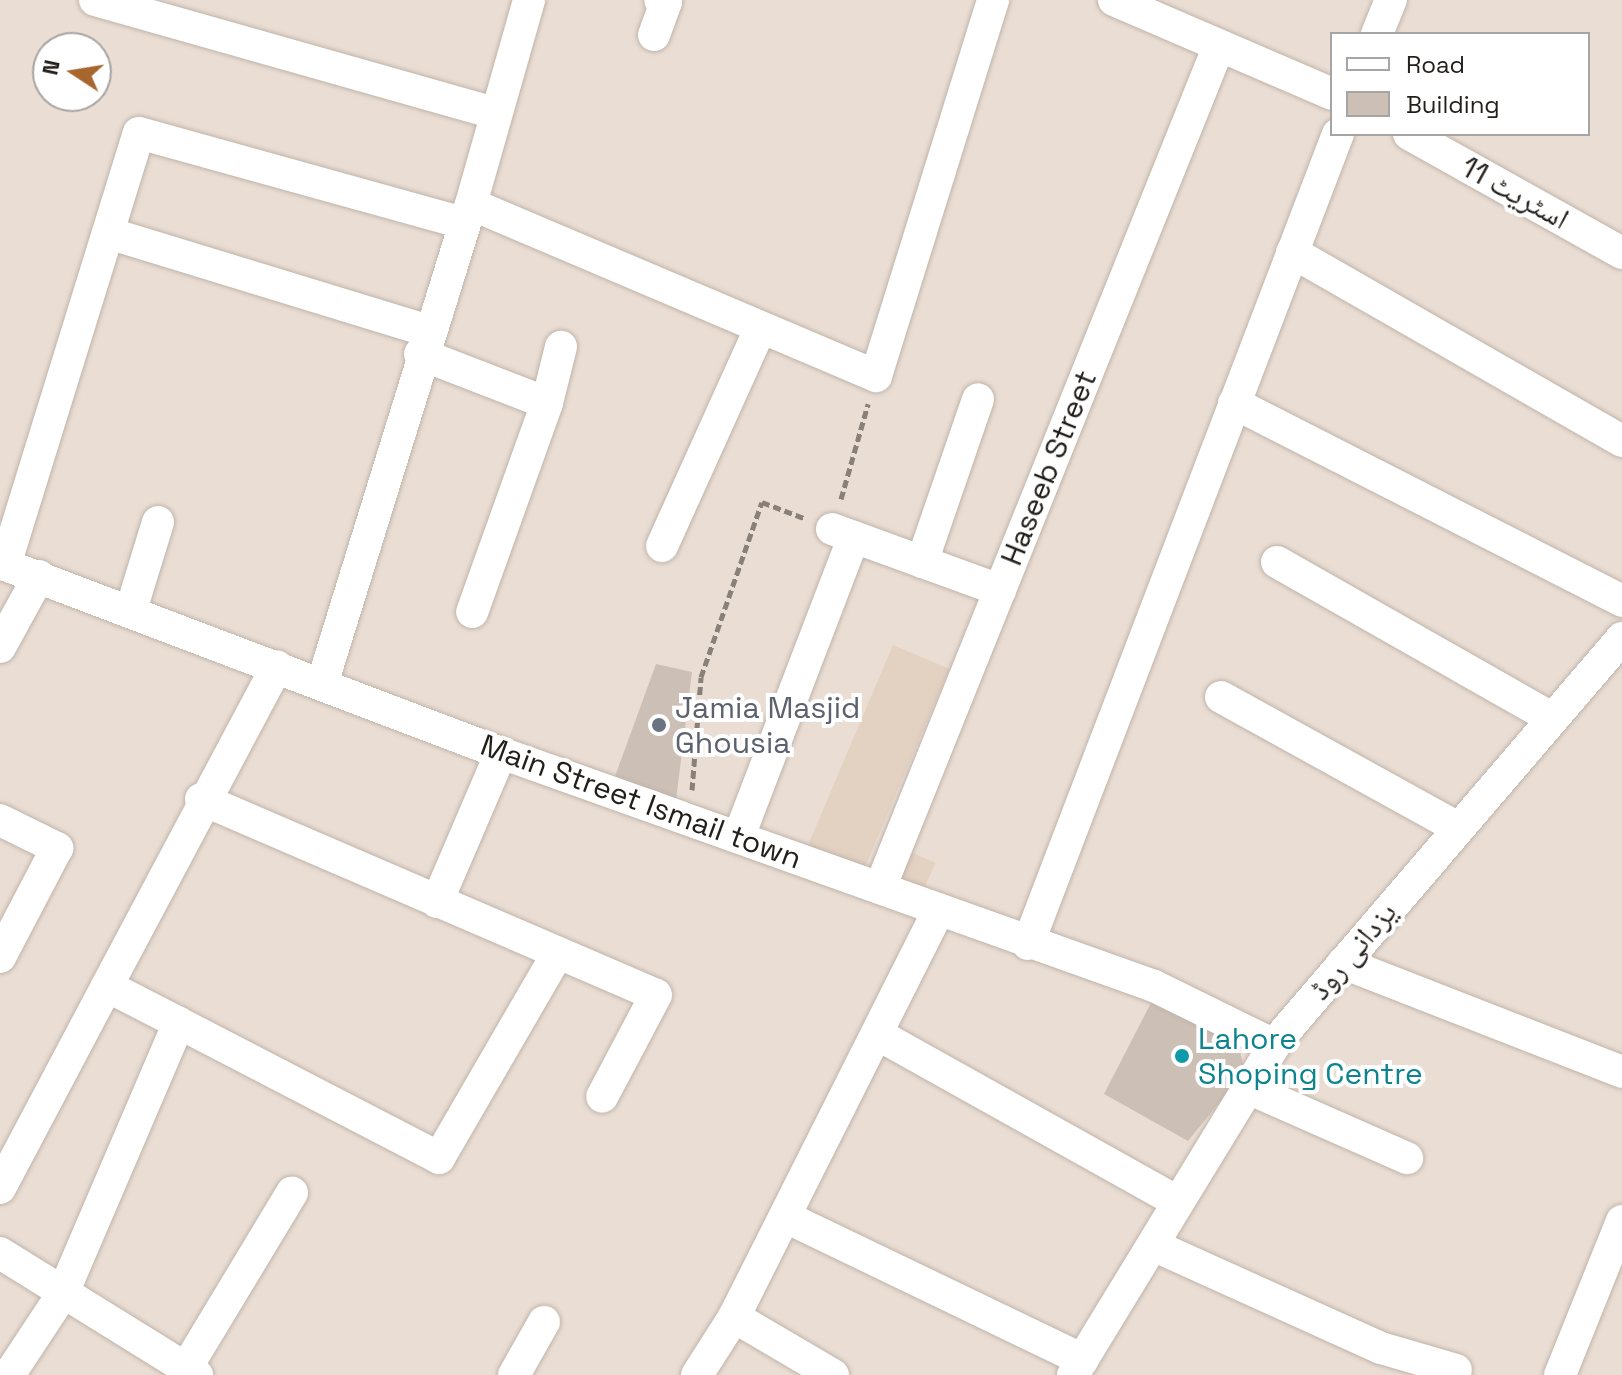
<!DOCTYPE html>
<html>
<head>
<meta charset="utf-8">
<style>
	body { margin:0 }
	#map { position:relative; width:1622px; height:1375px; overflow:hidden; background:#eaded4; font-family:"Space Grotesk","Noto Naskh Arabic",sans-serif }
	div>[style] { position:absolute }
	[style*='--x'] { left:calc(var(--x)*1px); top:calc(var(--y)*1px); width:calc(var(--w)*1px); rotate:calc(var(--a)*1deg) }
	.built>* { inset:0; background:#e3d1c1; transform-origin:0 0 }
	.building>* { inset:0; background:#ccc0b6 }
	.path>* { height:5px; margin-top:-2.5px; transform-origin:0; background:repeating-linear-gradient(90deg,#888079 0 8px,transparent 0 12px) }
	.roads { filter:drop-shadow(0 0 2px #c0b4aa) drop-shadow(0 0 2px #c0b4aa) }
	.minor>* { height:32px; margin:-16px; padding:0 16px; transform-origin:16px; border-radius:16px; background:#fff }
	.dots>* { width:22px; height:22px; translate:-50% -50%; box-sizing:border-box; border:4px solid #fff; border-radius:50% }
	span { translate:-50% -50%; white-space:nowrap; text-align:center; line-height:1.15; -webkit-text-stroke:8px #fff; paint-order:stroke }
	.street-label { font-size:30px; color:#221e1a }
	.worship-label { font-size:30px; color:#5b616d }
	.left { translate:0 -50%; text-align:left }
	.culture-label { font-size:30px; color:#0d838f }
	.legend { position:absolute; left:1330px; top:32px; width:260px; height:104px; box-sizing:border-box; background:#fff; border:2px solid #a7a5a3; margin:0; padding:10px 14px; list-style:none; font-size:24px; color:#221e1a }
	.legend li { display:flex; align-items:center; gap:16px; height:40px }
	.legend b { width:40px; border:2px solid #a7a5a3 }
	.north { position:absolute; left:32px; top:32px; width:80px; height:80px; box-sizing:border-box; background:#fff; border:2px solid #a7a5a3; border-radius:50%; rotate:282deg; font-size:22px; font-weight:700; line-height:32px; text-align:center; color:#221e1a }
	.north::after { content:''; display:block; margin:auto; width:28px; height:36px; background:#a6662e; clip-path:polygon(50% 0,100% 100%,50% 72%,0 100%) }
</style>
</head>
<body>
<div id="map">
	<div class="built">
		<div style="left:893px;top:645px;width:61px;height:233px;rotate:23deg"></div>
		<div style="left:897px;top:846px;width:42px;height:45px;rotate:24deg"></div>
	</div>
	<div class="building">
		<div style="clip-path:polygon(656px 664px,692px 672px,676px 800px,614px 779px)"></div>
		<div style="clip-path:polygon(1153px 999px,1237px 1041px,1245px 1071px,1188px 1141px,1104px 1094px)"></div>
	</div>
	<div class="path">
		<div style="--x:841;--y:499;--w:99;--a:-74.1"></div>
		<div style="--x:692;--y:790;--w:113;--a:-85.4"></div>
		<div style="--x:701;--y:677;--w:185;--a:-70.8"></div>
		<div style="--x:762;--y:502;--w:45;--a:20.9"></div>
	</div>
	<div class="roads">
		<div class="minor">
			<div style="--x:95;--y:0;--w:416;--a:15.8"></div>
			<div style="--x:1114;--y:0;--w:237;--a:23.3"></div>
			<div style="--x:1377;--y:34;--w:37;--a:-68"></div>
			<div style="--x:654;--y:35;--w:35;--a:-70"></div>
			<div style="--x:666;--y:2;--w:6;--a:-162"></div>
			<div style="--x:1409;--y:134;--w:244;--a:29.2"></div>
			<div style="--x:471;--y:204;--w:212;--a:-74.1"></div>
			<div style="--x:108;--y:233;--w:335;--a:17"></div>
			<div style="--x:1292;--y:252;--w:380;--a:29.8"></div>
			<div style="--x:420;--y:354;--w:136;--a:21.1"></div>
			<div style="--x:547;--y:403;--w:222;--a:109.7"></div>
			<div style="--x:547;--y:403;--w:58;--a:-76"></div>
			<div style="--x:1234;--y:403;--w:436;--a:27"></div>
			<div style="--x:832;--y:529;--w:179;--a:20"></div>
			<div style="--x:662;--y:546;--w:238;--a:-65.7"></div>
			<div style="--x:922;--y:562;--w:172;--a:-71"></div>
			<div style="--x:1277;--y:562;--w:316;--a:29.6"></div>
			<div style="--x:0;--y:563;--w:536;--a:20.77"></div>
			<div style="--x:501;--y:753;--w:693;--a:19.64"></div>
			<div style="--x:1154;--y:986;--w:134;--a:26.2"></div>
			<div style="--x:5;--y:565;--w:452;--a:-72.8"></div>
			<div style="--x:139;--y:133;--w:336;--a:15.5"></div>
			<div style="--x:131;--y:610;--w:92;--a:-72.9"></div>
			<div style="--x:0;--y:647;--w:81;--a:-61.2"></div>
			<div style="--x:322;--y:684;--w:503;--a:-72.75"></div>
			<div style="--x:471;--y:204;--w:440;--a:23"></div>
			<div style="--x:876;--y:376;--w:394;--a:-72.7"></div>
			<div style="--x:1221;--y:697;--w:271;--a:28.9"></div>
			<div style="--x:201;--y:799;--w:495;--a:23.3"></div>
			<div style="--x:656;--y:995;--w:115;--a:117.9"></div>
			<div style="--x:0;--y:820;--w:64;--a:26.2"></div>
			<div style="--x:57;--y:848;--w:123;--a:117.6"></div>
			<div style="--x:739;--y:836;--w:320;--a:-69"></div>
			<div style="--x:880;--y:888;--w:905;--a:-68.08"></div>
			<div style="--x:437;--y:902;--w:162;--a:-66.8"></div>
			<div style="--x:1028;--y:944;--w:867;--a:-69.06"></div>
			<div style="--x:1343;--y:963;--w:300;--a:21.3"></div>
			<div style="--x:179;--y:1023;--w:293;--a:27.4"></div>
			<div style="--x:439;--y:1158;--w:237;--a:-59.9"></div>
			<div style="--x:879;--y:1035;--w:342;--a:29.2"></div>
			<div style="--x:1248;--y:1088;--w:174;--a:23.8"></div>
			<div style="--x:0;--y:1188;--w:229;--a:-62.1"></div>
			<div style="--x:788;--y:1218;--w:327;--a:25.7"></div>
			<div style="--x:1155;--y:1246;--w:248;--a:24.3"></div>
			<div style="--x:1381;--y:1348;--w:78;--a:16.3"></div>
			<div style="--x:0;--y:1253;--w:232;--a:31.8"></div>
			<div style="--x:9;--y:1375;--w:98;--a:-56.6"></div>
			<div style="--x:63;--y:1293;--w:294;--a:-66.8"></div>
			<div style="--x:179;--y:1023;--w:81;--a:-152.8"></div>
			<div style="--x:107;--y:986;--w:362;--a:-62"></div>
			<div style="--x:182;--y:1375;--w:213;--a:-58.9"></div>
			<div style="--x:514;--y:1375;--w:61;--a:-60.5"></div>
			<div style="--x:697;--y:1375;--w:69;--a:-57.5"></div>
			<div style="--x:833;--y:1375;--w:115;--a:-149.6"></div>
			<div style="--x:734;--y:1317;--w:456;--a:-63.3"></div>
			<div style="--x:1073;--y:1375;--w:390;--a:-58.6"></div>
			<div style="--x:1276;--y:1042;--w:532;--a:-49.42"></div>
			<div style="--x:1560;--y:1375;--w:166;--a:-68.1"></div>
		</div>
	</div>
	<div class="dots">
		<div style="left:659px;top:725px;background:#6b7280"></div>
		<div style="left:1182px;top:1056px;background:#0f9aa8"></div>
	</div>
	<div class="street-label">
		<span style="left:1515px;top:193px;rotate:29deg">اسٹریٹ 11</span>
		<span style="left:1049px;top:468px;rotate:-68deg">Haseeb Street</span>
		<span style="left:641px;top:802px;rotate:20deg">Main Street Ismail town</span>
		<span style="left:1353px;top:951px;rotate:-50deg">یزدانی روڈ</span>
	</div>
	<div class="worship-label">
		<span class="left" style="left:675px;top:725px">Jamia Masjid<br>Ghousia</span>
	</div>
	<div class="culture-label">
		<span class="left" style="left:1198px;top:1056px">Lahore<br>Shoping Centre</span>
	</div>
	<ul class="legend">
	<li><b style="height:10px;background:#fff"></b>Road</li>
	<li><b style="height:22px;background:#ccc0b6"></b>Building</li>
	</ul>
	<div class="north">N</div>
</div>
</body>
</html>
